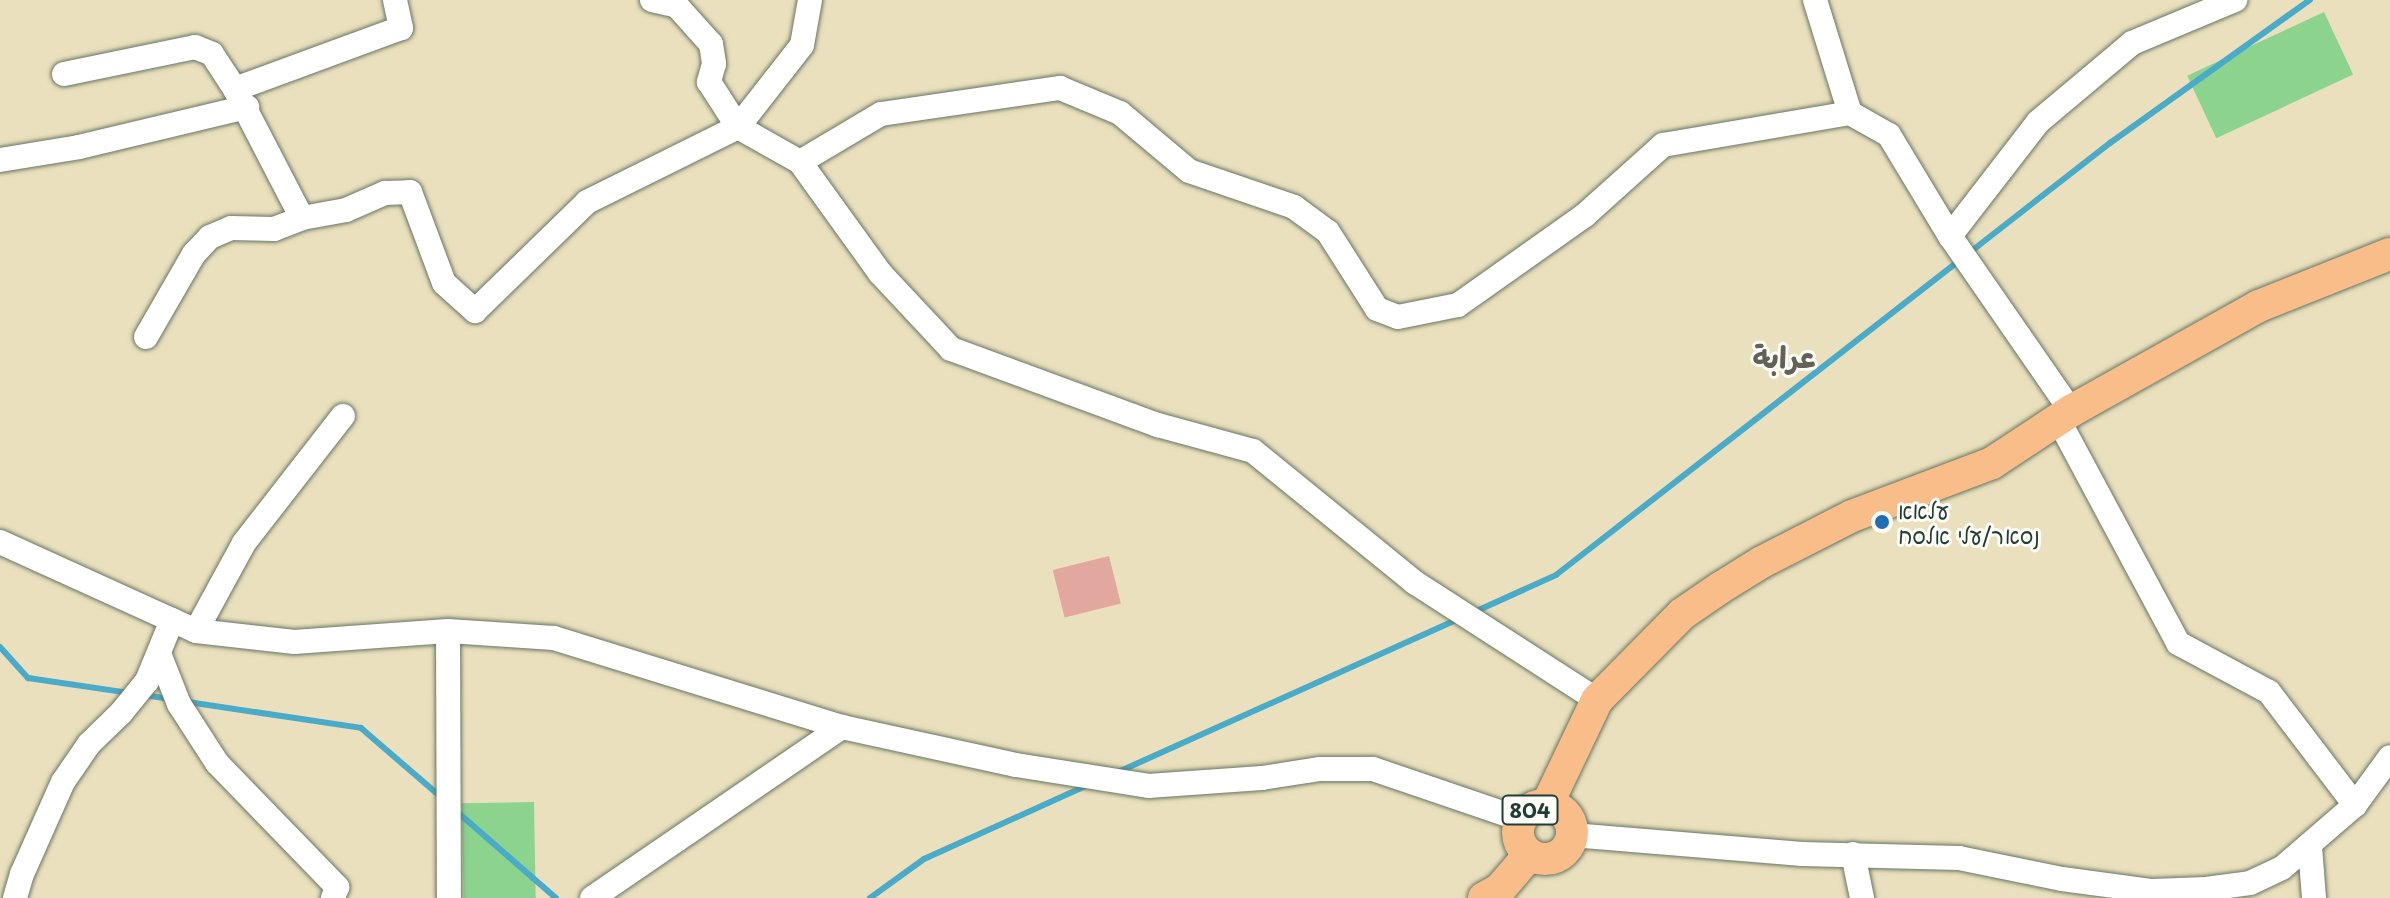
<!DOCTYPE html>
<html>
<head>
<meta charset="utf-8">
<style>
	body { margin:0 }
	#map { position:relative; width:2390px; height:898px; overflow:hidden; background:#ebe0bd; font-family:"Playpen Sans","Playpen Sans Arabic","Playpen Sans Hebrew",sans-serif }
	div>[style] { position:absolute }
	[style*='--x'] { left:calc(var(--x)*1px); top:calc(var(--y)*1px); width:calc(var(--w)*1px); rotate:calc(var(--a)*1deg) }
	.green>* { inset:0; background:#8cd38e; transform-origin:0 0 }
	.stream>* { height:6px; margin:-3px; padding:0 3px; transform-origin:3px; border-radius:3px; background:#49abc8 }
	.building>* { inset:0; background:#e2a79e; transform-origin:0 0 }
	.roads { filter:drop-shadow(0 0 2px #667664) drop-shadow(0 0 2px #667664) }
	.minor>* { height:24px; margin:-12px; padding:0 12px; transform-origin:12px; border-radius:12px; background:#fff }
	.major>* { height:32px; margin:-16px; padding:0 16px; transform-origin:16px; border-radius:16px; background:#f9bd89 }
	.major>.ring { margin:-16px; padding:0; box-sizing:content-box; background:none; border:32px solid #f9bd89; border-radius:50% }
	.dots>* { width:22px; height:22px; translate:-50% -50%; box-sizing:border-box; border:4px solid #fdfcf7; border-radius:50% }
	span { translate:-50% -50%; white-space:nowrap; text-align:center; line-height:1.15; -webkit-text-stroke:6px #fdfcf7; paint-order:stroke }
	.shield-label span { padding:2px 6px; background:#fdfcf7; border:2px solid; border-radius:6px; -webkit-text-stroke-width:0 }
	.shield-label { font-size:20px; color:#1f3d34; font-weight:700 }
	.poi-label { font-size:22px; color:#1f3d34 }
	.left { translate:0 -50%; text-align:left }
	.district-label { font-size:30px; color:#636259; font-weight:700 }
</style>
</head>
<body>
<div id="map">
	<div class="green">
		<div style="left:2324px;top:12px;width:69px;height:151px;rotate:65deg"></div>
		<div style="left:534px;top:802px;width:96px;height:72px;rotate:89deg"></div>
	</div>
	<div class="stream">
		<div style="--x:1969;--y:253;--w:179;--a:-38"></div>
		<div style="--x:2110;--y:143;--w:246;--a:-35.6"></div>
		<div style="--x:1472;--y:613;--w:92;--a:-24.3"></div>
		<div style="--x:1556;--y:575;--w:512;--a:-37.94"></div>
		<div style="--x:0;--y:647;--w:42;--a:47.9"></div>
		<div style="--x:28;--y:678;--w:102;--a:8.4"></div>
		<div style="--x:144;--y:695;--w:25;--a:9"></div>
		<div style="--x:188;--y:702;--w:175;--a:8.5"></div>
		<div style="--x:361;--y:728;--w:106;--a:40.8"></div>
		<div style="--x:1118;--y:772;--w:373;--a:-24.2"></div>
		<div style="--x:455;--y:810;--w:134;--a:41.1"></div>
		<div style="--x:870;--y:898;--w:67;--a:-35.8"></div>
		<div style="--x:924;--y:859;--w:182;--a:-24.3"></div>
	</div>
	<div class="building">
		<div style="left:1109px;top:556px;width:49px;height:58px;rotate:76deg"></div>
	</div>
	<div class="roads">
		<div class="minor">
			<div style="--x:395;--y:0;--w:29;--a:78"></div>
			<div style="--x:401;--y:28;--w:177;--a:159.8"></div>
			<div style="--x:235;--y:89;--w:145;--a:62.6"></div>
			<div style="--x:302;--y:218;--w:45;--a:-10.3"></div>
			<div style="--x:346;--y:210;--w:43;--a:-23.6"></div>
			<div style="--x:385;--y:193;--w:25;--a:-2"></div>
			<div style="--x:410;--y:192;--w:97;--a:69.5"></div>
			<div style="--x:444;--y:283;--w:42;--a:42.1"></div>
			<div style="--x:475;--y:311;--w:156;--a:-44.2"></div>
			<div style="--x:587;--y:202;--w:169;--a:-26.4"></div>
			<div style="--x:738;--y:127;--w:104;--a:-52"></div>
			<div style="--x:802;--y:45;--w:46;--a:-79.9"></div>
			<div style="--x:652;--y:0;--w:26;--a:13"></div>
			<div style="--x:677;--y:6;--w:51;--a:48.2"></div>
			<div style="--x:711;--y:44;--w:20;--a:81"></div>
			<div style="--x:714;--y:64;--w:19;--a:106"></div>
			<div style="--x:709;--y:82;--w:54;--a:57.2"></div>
			<div style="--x:738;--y:127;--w:71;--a:29.4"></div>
			<div style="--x:800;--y:162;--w:137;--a:54.2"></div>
			<div style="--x:880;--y:273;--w:104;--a:46.9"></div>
			<div style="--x:951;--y:349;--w:221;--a:20.2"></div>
			<div style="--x:1158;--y:425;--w:98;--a:15.3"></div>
			<div style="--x:1253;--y:451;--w:208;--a:39.1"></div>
			<div style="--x:1414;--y:582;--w:218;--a:32.8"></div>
			<div style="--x:1815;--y:0;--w:118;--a:72.8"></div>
			<div style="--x:1850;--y:113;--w:45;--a:29.4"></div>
			<div style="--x:1889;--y:135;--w:118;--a:58.9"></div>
			<div style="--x:1950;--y:236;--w:213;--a:55.3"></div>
			<div style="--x:64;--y:74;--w:134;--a:-11.6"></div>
			<div style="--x:195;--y:47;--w:18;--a:22"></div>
			<div style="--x:212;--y:54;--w:42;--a:56.7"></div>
			<div style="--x:0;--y:160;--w:80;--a:-9.3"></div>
			<div style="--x:79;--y:147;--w:173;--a:-13.4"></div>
			<div style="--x:800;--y:162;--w:94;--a:-30.7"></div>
			<div style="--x:881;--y:114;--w:181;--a:-8.3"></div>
			<div style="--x:1060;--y:88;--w:65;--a:22.6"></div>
			<div style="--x:1120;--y:113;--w:90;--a:40"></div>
			<div style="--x:1189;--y:171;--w:111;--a:18.9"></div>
			<div style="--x:1294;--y:207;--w:42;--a:36.3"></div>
			<div style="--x:1328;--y:232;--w:91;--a:57.5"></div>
			<div style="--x:1377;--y:309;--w:22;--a:21"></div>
			<div style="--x:1398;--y:317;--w:61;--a:-11.3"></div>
			<div style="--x:1458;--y:305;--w:156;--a:-35.3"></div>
			<div style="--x:1585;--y:215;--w:105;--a:-41.9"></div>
			<div style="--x:1663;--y:145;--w:190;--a:-9.7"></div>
			<div style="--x:1950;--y:236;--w:144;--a:-52.3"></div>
			<div style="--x:2038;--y:122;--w:123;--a:-40"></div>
			<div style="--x:2132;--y:43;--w:112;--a:-22.7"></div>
			<div style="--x:146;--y:337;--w:96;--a:-60"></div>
			<div style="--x:194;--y:254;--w:23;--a:-47"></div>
			<div style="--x:210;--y:237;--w:23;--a:-23"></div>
			<div style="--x:231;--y:228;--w:43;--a:1.3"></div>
			<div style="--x:274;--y:229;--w:30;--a:-21"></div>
			<div style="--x:2058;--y:419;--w:254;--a:61.8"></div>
			<div style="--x:2178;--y:643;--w:103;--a:28.3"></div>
			<div style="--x:2269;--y:692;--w:142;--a:52.7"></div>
			<div style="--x:0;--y:542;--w:215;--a:24.4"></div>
			<div style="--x:196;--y:631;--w:99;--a:6.4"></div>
			<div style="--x:294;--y:642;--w:154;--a:-4.1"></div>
			<div style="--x:448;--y:631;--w:106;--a:3.8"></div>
			<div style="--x:554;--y:638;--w:301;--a:17.2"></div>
			<div style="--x:842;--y:727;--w:178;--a:12.3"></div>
			<div style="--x:1016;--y:765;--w:134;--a:9"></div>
			<div style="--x:1148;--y:786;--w:114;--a:-4"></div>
			<div style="--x:1262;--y:778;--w:59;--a:-8.8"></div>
			<div style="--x:1320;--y:769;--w:53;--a:0"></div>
			<div style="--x:1373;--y:769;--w:155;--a:18.8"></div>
			<div style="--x:196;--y:631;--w:100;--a:-61.4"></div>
			<div style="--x:244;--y:543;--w:161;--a:-52.1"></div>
			<div style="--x:448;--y:631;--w:267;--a:89.8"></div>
			<div style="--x:160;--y:656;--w:52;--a:68.4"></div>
			<div style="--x:179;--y:704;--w:70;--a:57.2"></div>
			<div style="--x:217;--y:763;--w:173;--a:45.9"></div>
			<div style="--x:337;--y:887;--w:12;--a:110"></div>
			<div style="--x:1572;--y:835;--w:231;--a:4.7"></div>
			<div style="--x:1802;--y:854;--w:157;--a:1.5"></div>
			<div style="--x:1959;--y:858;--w:105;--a:11.5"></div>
			<div style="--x:2062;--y:879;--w:91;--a:7.6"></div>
			<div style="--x:2152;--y:891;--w:54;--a:-2.1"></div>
			<div style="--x:2206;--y:889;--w:44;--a:-7.8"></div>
			<div style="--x:2250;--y:883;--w:35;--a:-25"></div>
			<div style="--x:2282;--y:868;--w:96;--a:-40.8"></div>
			<div style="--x:2355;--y:805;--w:59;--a:-53.9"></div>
			<div style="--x:2310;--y:847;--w:51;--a:85.5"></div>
			<div style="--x:1853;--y:854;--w:45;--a:78.4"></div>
			<div style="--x:15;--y:898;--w:25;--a:-74"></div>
			<div style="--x:22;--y:874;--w:101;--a:-66"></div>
			<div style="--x:63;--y:782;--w:46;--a:-55.6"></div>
			<div style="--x:89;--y:744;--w:45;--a:-44.1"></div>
			<div style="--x:121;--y:713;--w:41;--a:-50.9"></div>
			<div style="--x:147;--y:681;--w:66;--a:-67.7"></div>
			<div style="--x:592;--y:898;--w:303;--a:-34.4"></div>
		</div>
		<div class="major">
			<div class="ring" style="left:1518px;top:805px;width:22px;height:22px"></div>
			<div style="--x:1547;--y:805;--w:116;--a:-64.5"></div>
			<div style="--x:1597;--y:700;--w:121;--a:-45.3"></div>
			<div style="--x:1682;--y:614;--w:46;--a:-34.4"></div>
			<div style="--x:1720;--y:588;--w:49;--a:-31.8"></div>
			<div style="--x:1762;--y:562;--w:101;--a:-27.1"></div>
			<div style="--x:1852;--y:516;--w:150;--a:-20.7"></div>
			<div style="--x:1992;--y:463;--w:95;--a:-33.4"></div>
			<div style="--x:2071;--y:411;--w:215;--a:-29.2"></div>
			<div style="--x:2259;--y:306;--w:141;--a:-21.7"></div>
			<div style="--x:1484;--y:898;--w:18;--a:-29"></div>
			<div style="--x:1500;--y:889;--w:45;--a:-49.5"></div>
		</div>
	</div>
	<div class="dots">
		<div style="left:1882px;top:522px;background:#1f6fb2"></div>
	</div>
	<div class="shield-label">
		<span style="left:1530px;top:810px">804</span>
	</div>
	<div class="poi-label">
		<span class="left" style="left:1898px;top:522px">עלאא<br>נסאר/עלי אלסח</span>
	</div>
	<div class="district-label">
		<span style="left:1784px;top:356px">عرابة</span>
	</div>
</div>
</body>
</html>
